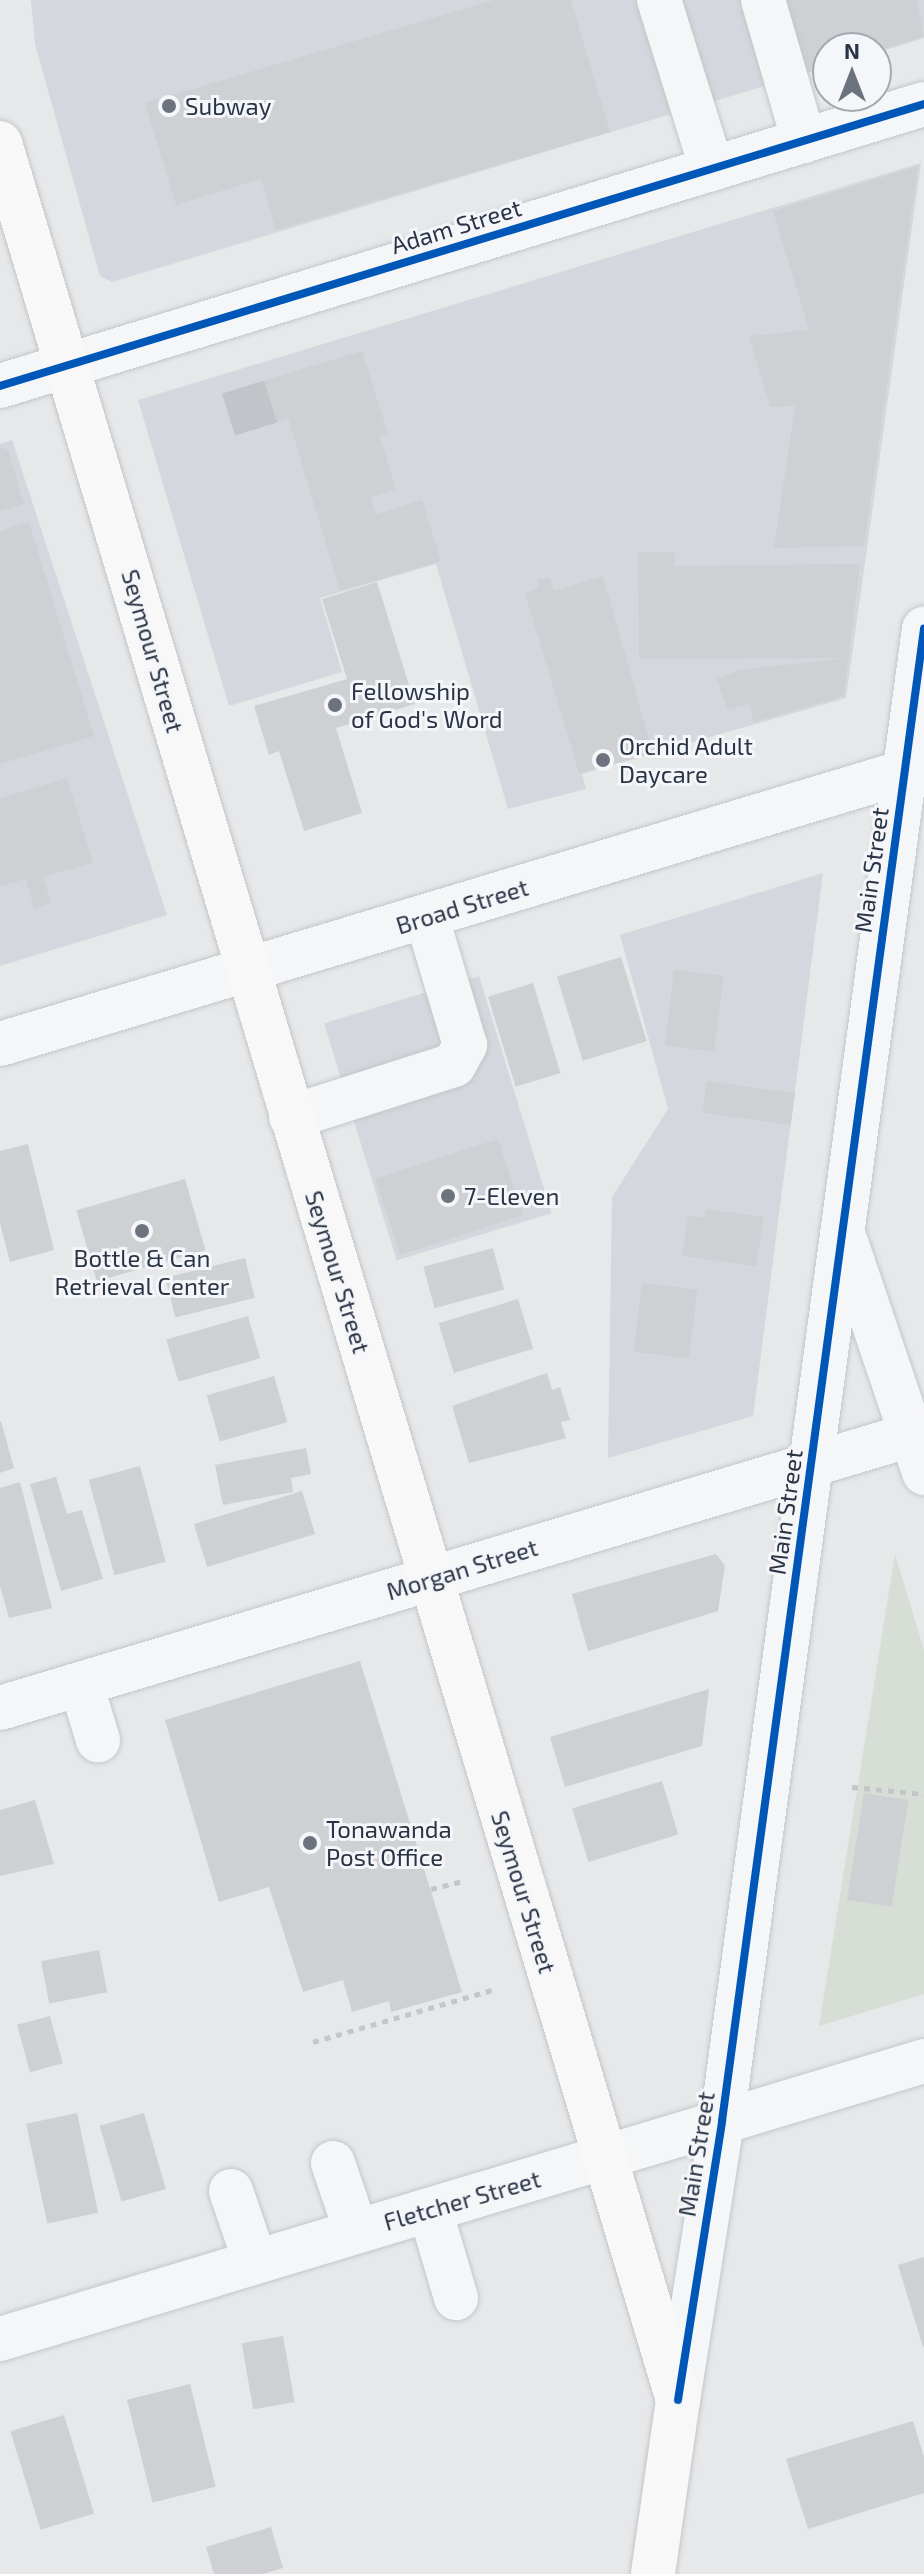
<!DOCTYPE html>
<html>
<head>
<meta charset="utf-8">
<style>
	body { margin:0 }
	#map { position:relative; width:924px; height:2574px; overflow:hidden; background:#e6e8ea; font-family:"Exo 2",sans-serif }
	div>[style] { position:absolute }
	[style*='--x'] { left:calc(var(--x)*1px); top:calc(var(--y)*1px); width:calc(var(--w)*1px); rotate:calc(var(--a)*1deg) }
	.built>* { inset:0; background:#d4d7dd; transform-origin:0 0 }
	.green>* { inset:0; background:#d6ded6 }
	.building>* { inset:0; background:#ced0d3; transform-origin:0 0 }
	.minor-tunnel>* { height:44px; margin-top:-22px; transform-origin:0; background:repeating-linear-gradient(90deg,#c1c4c9 0 44px,transparent 0 66px) }
	.path>* { height:5px; margin-top:-2.5px; transform-origin:0; background:repeating-linear-gradient(90deg,#c5c6ca 0 6px,transparent 0 12px) }
	.roads { filter:drop-shadow(0 0 2px #c4c6c8) drop-shadow(0 0 2px #c4c6c8) }
	.minor>* { height:44px; margin:-22px; padding:0 22px; transform-origin:22px; border-radius:22px; background:#f5f6f7 }
	.major>* { height:44px; margin:-22px; padding:0 22px; transform-origin:22px; border-radius:22px; background:#f8f8f8 }
	.cycleway>* { height:8px; margin:-4px; padding:0 4px; transform-origin:4px; border-radius:4px; background:#0057b8 }
	.dots>* { width:22px; height:22px; translate:-50% -50%; box-sizing:border-box; border:4px solid #f4f6f9; border-radius:50% }
	span { translate:-50% -50%; white-space:nowrap; text-align:center; line-height:1.15; -webkit-text-stroke:6px #f4f6f9; paint-order:stroke }
	.poi-label { font-size:24px; color:#2b3445 }
	.left { translate:0 -50%; text-align:left }
	.street-label { font-size:24px; color:#2b3445 }
	.north { position:absolute; left:812px; top:32px; width:80px; height:80px; box-sizing:border-box; background:#f4f6f9; border:2px solid #a4a8b1; border-radius:50%; rotate:0deg; font-size:22px; font-weight:700; line-height:32px; text-align:center; color:#2b3445 }
	.north::after { content:''; display:block; margin:auto; width:28px; height:36px; background:#6c737f; clip-path:polygon(50% 0,100% 100%,50% 72%,0 100%) }
</style>
</head>
<body>
<div id="map">
	<div class="built">
		<div style="clip-path:polygon(31px 0,924px 0,924px 38px,876px 53px,876px 48px,828px 48px,828px 67px,112px 282px,100px 276px,35px 44px)"></div>
		<div style="clip-path:polygon(921px 163px,846px 698px,582px 774px,586px 789px,508px 809px,436px 564px,320px 598px,342px 672px,229px 706px,138px 400px)"></div>
		<div style="clip-path:polygon(12px 440px,167px 915px,0 966px,0 444px)"></div>
		<div style="clip-path:polygon(823px 873px,753px 1416px,608px 1458px,612px 1197px,668px 1109px,620px 935px)"></div>
		<div style="left:479px;top:976px;width:248px;height:162px;rotate:73deg"></div>
	</div>
	<div class="green">
		<div style="clip-path:polygon(895px 1554px,924px 1650px,924px 1994px,819px 2026px)"></div>
	</div>
	<div class="building">
		<div style="clip-path:polygon(494px 0,571px 0,610px 132px,276px 230px,261px 179px,176px 205px,145px 103px)"></div>
		<div style="clip-path:polygon(777px 0,917px 0,924px 37px,876px 51px,828px 48px,828px 65px,800px 74px)"></div>
		<div style="clip-path:polygon(918px 166px,864px 546px,774px 548px,795px 406px,770px 407px,749px 336px,809px 330px,773px 211px)"></div>
		<div style="clip-path:polygon(362px 351px,388px 434px,380px 436px,396px 490px,371px 497px,376px 514px,422px 500px,441px 561px,340px 591px,288px 418px,238px 434px,226px 392px)"></div>
		<div style="clip-path:polygon(0 447px,8px 450px,24px 504px,0 511px)"></div>
		<div style="clip-path:polygon(29px 522px,94px 736px,0 764px,0 531px)"></div>
		<div style="clip-path:polygon(638px 552px,675px 552px,674px 566px,860px 564px,844px 696px,754px 722px,749px 704px,727px 710px,717px 678px,740px 670px,846px 658px,639px 659px)"></div>
		<div style="clip-path:polygon(603px 576px,653px 753px,579px 773px,525px 593px,539px 588px,537px 580px,550px 577px,554px 591px)"></div>
		<div style="clip-path:polygon(377px 582px,415px 704px,336px 728px,362px 813px,304px 831px,279px 751px,269px 755px,254px 706px,347px 679px,322px 599px)"></div>
		<div style="clip-path:polygon(67px 778px,93px 863px,43px 877px,51px 903px,34px 909px,26px 879px,0 886px,0 798px)"></div>
		<div style="left:621px;top:957px;width:88px;height:67px;rotate:73deg"></div>
		<div style="left:674px;top:970px;width:50px;height:76px;rotate:7deg"></div>
		<div style="left:533px;top:983px;width:94px;height:47px;rotate:73deg"></div>
		<div style="left:707px;top:1081px;width:89px;height:32px;rotate:8deg"></div>
		<div style="left:498px;top:1139px;width:80px;height:129px;rotate:72deg"></div>
		<div style="clip-path:polygon(28px 1144px,54px 1250px,10px 1262px,0 1223px,0 1151px)"></div>
		<div style="left:185px;top:1179px;width:74px;height:113px;rotate:74deg"></div>
		<div style="clip-path:polygon(706px 1209px,764px 1217px,756px 1266px,682px 1256px,688px 1215px,705px 1218px)"></div>
		<div style="left:493px;top:1248px;width:43px;height:72px;rotate:75deg"></div>
		<div style="left:245px;top:1258px;width:41px;height:82px;rotate:76deg"></div>
		<div style="left:642px;top:1283px;width:56px;height:69px;rotate:7deg"></div>
		<div style="left:518px;top:1299px;width:52px;height:83px;rotate:73deg"></div>
		<div style="left:248px;top:1316px;width:44px;height:85px;rotate:74deg"></div>
		<div style="clip-path:polygon(547px 1373px,552px 1390px,560px 1387px,570px 1420px,561px 1422px,566px 1438px,469px 1463px,452px 1406px)"></div>
		<div style="left:274px;top:1376px;width:48px;height:70px;rotate:74deg"></div>
		<div style="clip-path:polygon(1px 1421px,14px 1468px,0 1473px,0 1422px)"></div>
		<div style="clip-path:polygon(306px 1448px,311px 1474px,291px 1478px,293px 1492px,223px 1505px,215px 1465px)"></div>
		<div style="left:140px;top:1466px;width:99px;height:53px;rotate:75deg"></div>
		<div style="clip-path:polygon(56px 1477px,67px 1514px,82px 1510px,103px 1579px,61px 1591px,30px 1484px)"></div>
		<div style="clip-path:polygon(20px 1482px,52px 1608px,9px 1618px,0 1586px,0 1488px)"></div>
		<div style="left:302px;top:1491px;width:45px;height:113px;rotate:73deg"></div>
		<div style="clip-path:polygon(716px 1554px,725px 1566px,718px 1611px,588px 1651px,572px 1594px)"></div>
		<div style="clip-path:polygon(360px 1661px,462px 1992px,391px 2012px,389px 2001px,352px 2012px,343px 1980px,303px 1992px,269px 1887px,219px 1902px,165px 1720px)"></div>
		<div style="clip-path:polygon(709px 1689px,702px 1746px,565px 1787px,550px 1737px)"></div>
		<div style="left:662px;top:1781px;width:56px;height:94px;rotate:73deg"></div>
		<div style="left:864px;top:1793px;width:45px;height:108px;rotate:9deg"></div>
		<div style="clip-path:polygon(35px 1800px,54px 1864px,0 1876px,0 1810px)"></div>
		<div style="left:99px;top:1950px;width:43px;height:59px;rotate:79deg"></div>
		<div style="left:50px;top:2016px;width:49px;height:34px;rotate:75deg"></div>
		<div style="left:77px;top:2113px;width:102px;height:52px;rotate:78deg"></div>
		<div style="left:144px;top:2113px;width:79px;height:46px;rotate:74deg"></div>
		<div style="clip-path:polygon(924px 2257px,924px 2347px,923px 2347px,898px 2265px)"></div>
		<div style="left:283px;top:2336px;width:67px;height:42px;rotate:80deg"></div>
		<div style="left:190px;top:2384px;width:106px;height:65px;rotate:76deg"></div>
		<div style="left:64px;top:2415px;width:103px;height:56px;rotate:73deg"></div>
		<div style="clip-path:polygon(913px 2421px,924px 2457px,924px 2493px,808px 2529px,786px 2459px)"></div>
		<div style="clip-path:polygon(271px 2527px,283px 2568px,263px 2574px,214px 2574px,206px 2547px)"></div>
	</div>
	<div class="minor-tunnel">
		<div style="--x:243;--y:387;--w:47;--a:72.7"></div>
	</div>
	<div class="path">
		<div style="--x:852;--y:1787;--w:72;--a:5.6"></div>
		<div style="--x:431;--y:1889;--w:32;--a:-14"></div>
		<div style="--x:313;--y:2042;--w:190;--a:-16.2"></div>
	</div>
	<div class="roads">
		<div class="minor">
			<div style="--x:659;--y:0;--w:177;--a:72.6"></div>
			<div style="--x:763;--y:0;--w:147;--a:73.8"></div>
			<div style="--x:0;--y:386;--w:966;--a:-16.97"></div>
			<div style="--x:0;--y:1044;--w:965;--a:-16.74"></div>
			<div style="--x:291;--y:1117;--w:171;--a:-17.7"></div>
			<div style="--x:454;--y:1065;--w:23;--a:-61"></div>
			<div style="--x:465;--y:1045;--w:133;--a:-106.7"></div>
			<div style="--x:846;--y:1242;--w:244;--a:71.3"></div>
			<div style="--x:81;--y:1684;--w:59;--a:73.1"></div>
			<div style="--x:0;--y:1708;--w:965;--a:-16.69"></div>
			<div style="--x:333;--y:2163;--w:72;--a:71.3"></div>
			<div style="--x:231;--y:2191;--w:74;--a:71.1"></div>
			<div style="--x:430;--y:2210;--w:92;--a:73.5"></div>
			<div style="--x:0;--y:2339;--w:965;--a:-16.74"></div>
			<div style="--x:678;--y:2400;--w:282;--a:-81"></div>
			<div style="--x:722;--y:2121;--w:1506;--a:-82.29"></div>
		</div>
		<div class="major">
			<div style="--x:0;--y:143;--w:2357;--a:73.28"></div>
			<div style="--x:678;--y:2400;--w:176;--a:98.2"></div>
		</div>
	</div>
	<div class="cycleway">
		<div style="--x:0;--y:386;--w:966;--a:-16.97"></div>
		<div style="--x:678;--y:2400;--w:282;--a:-81"></div>
		<div style="--x:722;--y:2121;--w:1506;--a:-82.29"></div>
	</div>
	<div class="dots">
		<div style="left:169px;top:106px;background:#6c737f"></div>
		<div style="left:335px;top:705px;background:#6c737f"></div>
		<div style="left:603px;top:760px;background:#6c737f"></div>
		<div style="left:448px;top:1196px;background:#6c737f"></div>
		<div style="left:142px;top:1231px;background:#6c737f"></div>
		<div style="left:310px;top:1843px;background:#6c737f"></div>
	</div>
	<div class="poi-label">
		<span class="left" style="left:185px;top:106px">Subway</span>
		<span class="left" style="left:351px;top:705px">Fellowship<br>of God's Word</span>
		<span class="left" style="left:619px;top:760px">Orchid Adult<br>Daycare</span>
		<span class="left" style="left:464px;top:1196px">7-Eleven</span>
		<span style="left:142px;top:1272px">Bottle &amp; Can<br>Retrieval Center</span>
		<span class="left" style="left:326px;top:1843px">Tonawanda<br>Post Office</span>
	</div>
	<div class="street-label">
		<span style="left:456px;top:226px;rotate:-17deg">Adam Street</span>
		<span style="left:153px;top:651px;rotate:74deg">Seymour Street</span>
		<span style="left:871px;top:870px;rotate:-82deg">Main Street</span>
		<span style="left:462px;top:906px;rotate:-17deg">Broad Street</span>
		<span style="left:338px;top:1272px;rotate:73deg">Seymour Street</span>
		<span style="left:785px;top:1512px;rotate:-82deg">Main Street</span>
		<span style="left:462px;top:1569px;rotate:-17deg">Morgan Street</span>
		<span style="left:524px;top:1892px;rotate:73deg">Seymour Street</span>
		<span style="left:696px;top:2154px;rotate:-81deg">Main Street</span>
		<span style="left:462px;top:2200px;rotate:-16deg">Fletcher Street</span>
	</div>
	<div class="north">N</div>
</div>
</body>
</html>
